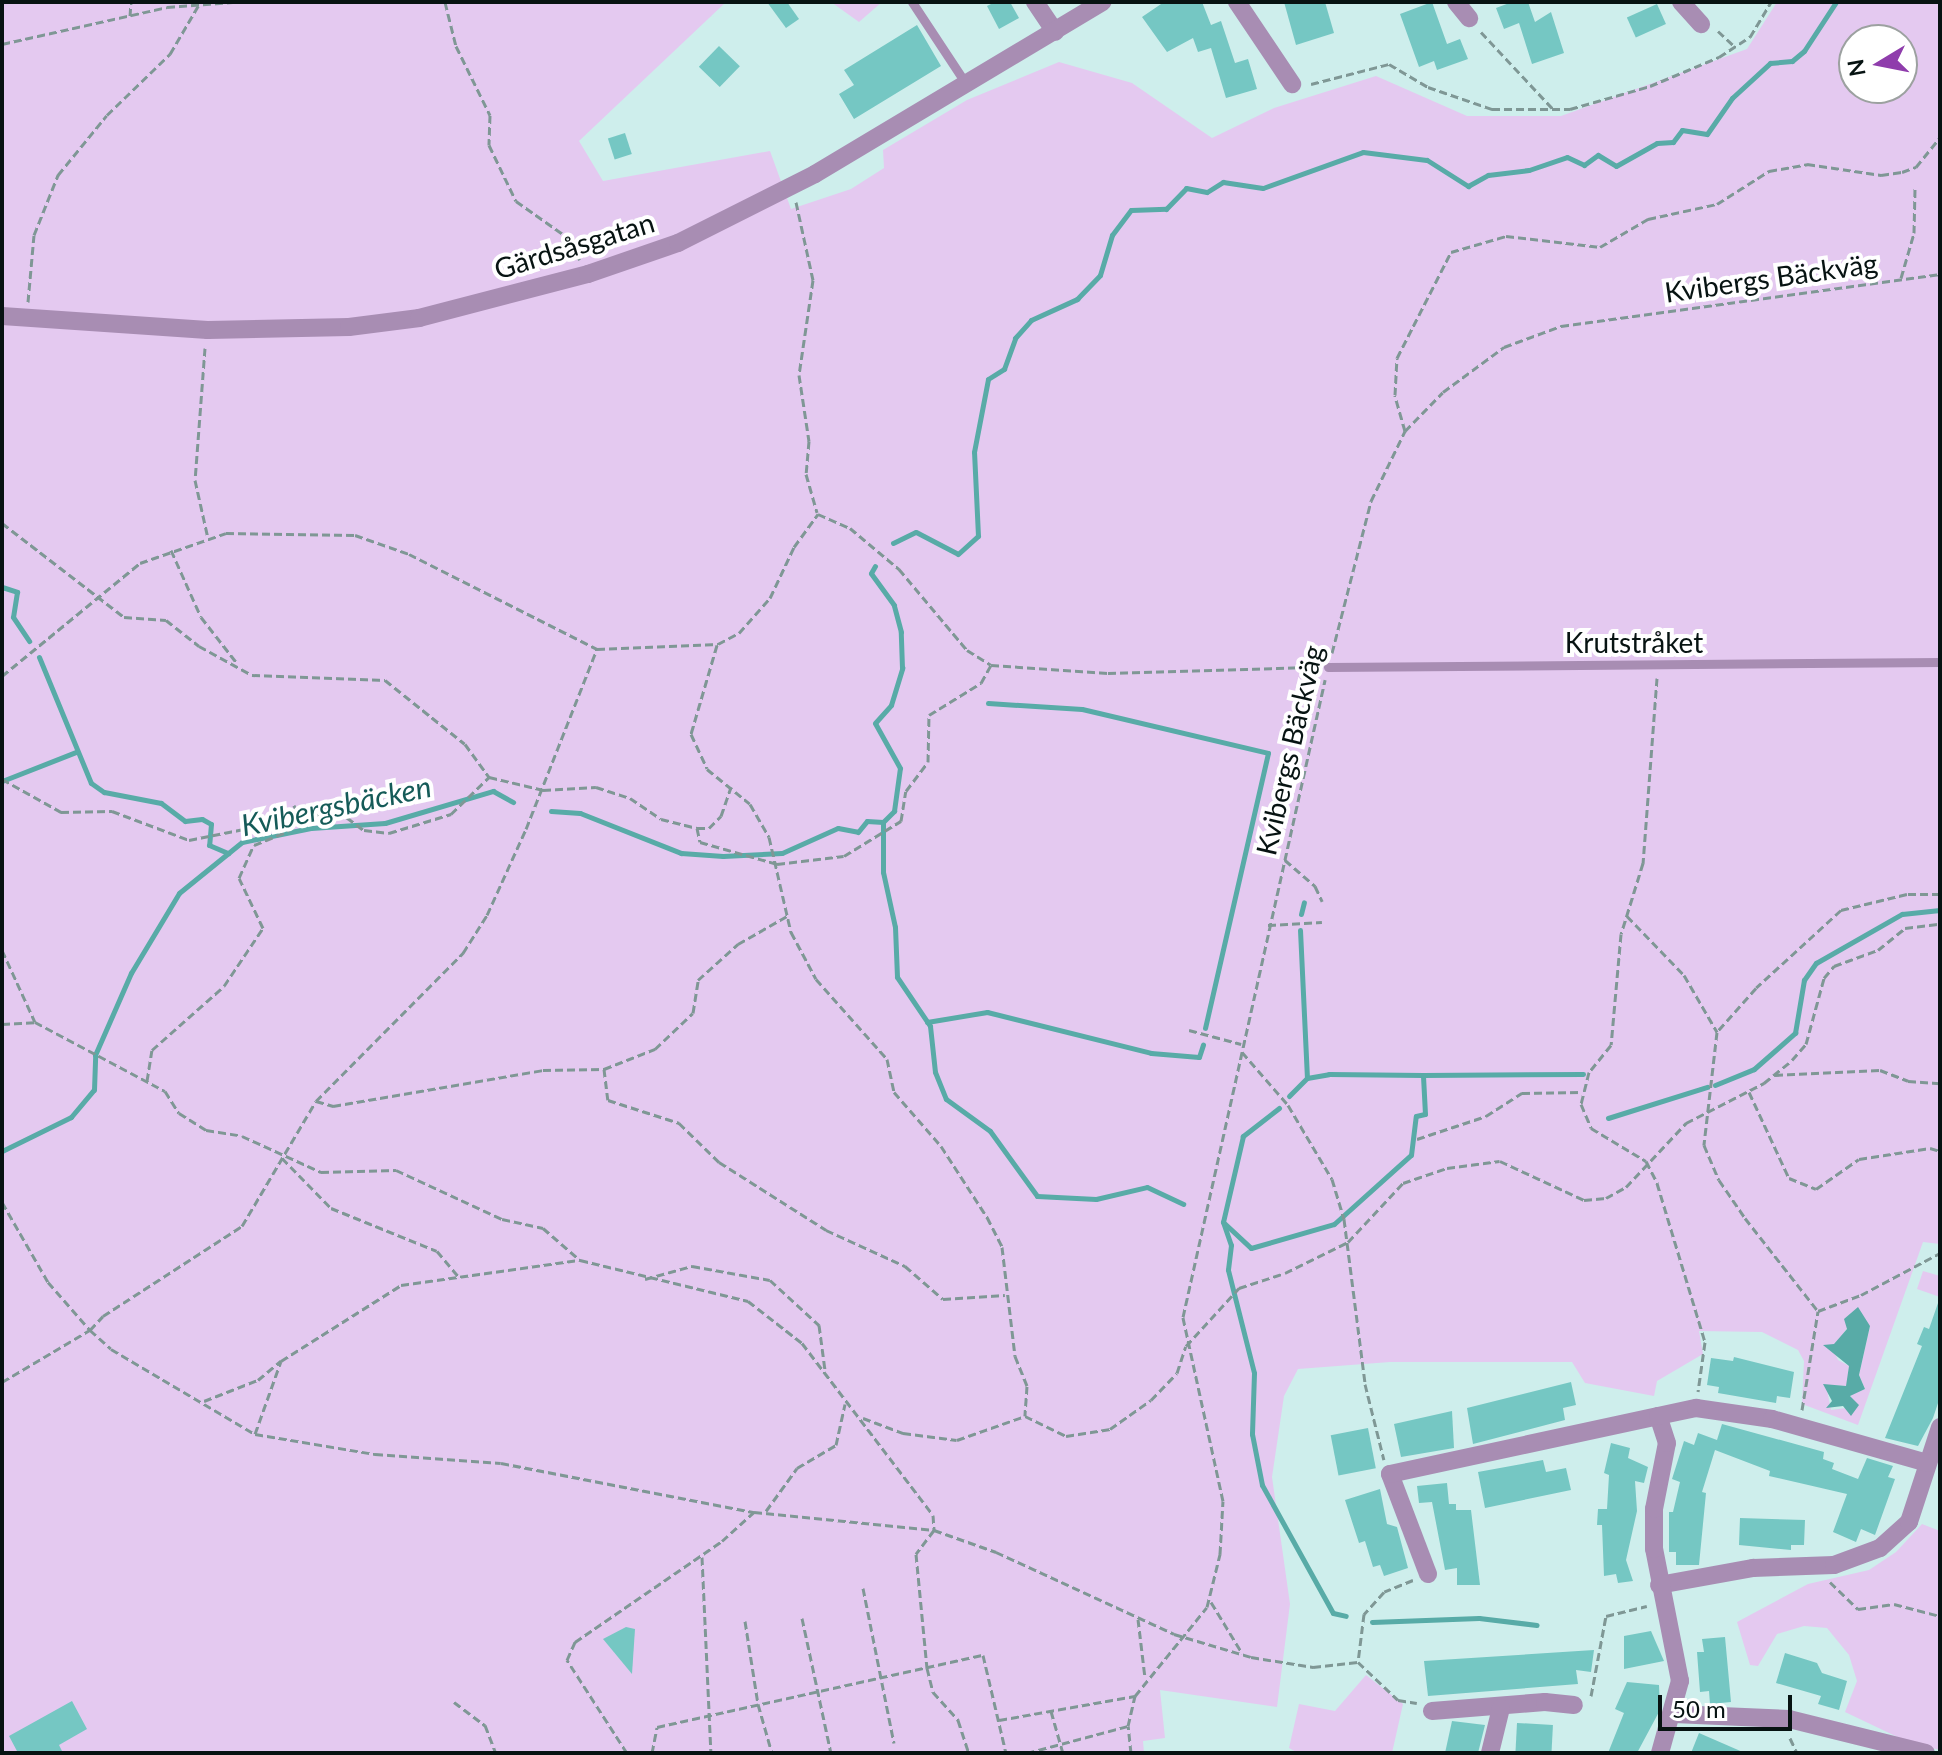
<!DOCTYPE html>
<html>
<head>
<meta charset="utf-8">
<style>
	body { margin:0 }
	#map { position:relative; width:1942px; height:1755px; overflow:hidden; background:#ceeeec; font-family:Lato,sans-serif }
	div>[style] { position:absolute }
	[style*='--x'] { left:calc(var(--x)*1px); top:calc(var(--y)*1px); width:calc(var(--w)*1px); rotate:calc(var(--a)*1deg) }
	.green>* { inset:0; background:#e4c9f0 }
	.water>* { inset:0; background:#58aba7 }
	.stream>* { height:5px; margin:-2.5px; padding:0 2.5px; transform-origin:2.5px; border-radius:2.5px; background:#58aba7 }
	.building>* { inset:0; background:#75c7c3; transform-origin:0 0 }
	.path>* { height:3px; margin-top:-1.5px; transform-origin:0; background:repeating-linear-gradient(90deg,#7f9795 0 8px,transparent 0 12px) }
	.service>* { height:9px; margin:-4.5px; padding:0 4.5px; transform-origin:4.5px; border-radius:4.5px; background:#a88db3 }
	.minor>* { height:18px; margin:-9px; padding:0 9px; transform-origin:9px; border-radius:9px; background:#a88db3 }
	span { translate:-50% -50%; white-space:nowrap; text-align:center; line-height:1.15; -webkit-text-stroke:8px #fff; paint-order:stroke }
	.street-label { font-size:28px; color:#071312 }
	.water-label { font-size:30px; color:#155b58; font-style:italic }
	.frame { position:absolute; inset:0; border:4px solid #071312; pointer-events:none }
	.north { position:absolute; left:1838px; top:24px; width:80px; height:80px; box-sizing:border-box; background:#fff; border:2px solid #9ca1a0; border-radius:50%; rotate:260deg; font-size:22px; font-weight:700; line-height:32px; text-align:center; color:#071312 }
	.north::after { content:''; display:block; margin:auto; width:28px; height:36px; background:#8f3dac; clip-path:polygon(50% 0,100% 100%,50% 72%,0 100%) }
	.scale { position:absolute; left:1658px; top:1695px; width:134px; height:36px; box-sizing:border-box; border:4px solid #071312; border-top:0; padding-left:10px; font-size:24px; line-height:28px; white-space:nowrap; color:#071312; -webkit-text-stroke:6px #fff; paint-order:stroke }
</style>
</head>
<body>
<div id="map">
	<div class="green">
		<div style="clip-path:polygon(evenodd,2px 2px,726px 2px,579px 141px,603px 181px,770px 151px,791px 209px,851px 189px,884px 168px,883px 150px,967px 100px,1059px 62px,1132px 83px,1212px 138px,1274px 108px,1376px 76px,1467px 116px,1561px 116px,1747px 49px,1777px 2px,1940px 2px,1940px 1244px,1923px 1242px,1858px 1425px,1802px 1404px,1804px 1361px,1798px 1350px,1762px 1332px,1699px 1331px,1703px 1354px,1657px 1381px,1654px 1396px,1585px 1383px,1572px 1362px,1390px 1362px,1298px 1369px,1284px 1396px,1272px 1477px,1290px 1604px,1277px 1707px,1160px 1690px,1165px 1738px,1143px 1741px,1144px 1753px,2px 1753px,2px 2px,1854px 40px,1902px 40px,1902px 88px,1854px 88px,1854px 40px,2px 2px,1852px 1316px,1870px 1326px,1859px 1375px,1865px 1389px,1852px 1394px,1846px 1408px,1831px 1410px,1826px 1385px,1847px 1386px,1849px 1366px,1838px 1360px,1833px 1349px,1849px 1325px,1844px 1319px,1852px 1316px)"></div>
		<div style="clip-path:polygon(831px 2px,882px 2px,859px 22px)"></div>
		<div style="clip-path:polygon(1923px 1271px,1940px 1276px,1940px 1297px,1917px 1289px)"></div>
		<div style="clip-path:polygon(1922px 1524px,1940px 1531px,1940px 1750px,1908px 1742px,1845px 1712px,1857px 1681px,1849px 1655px,1827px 1628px,1804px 1626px,1777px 1634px,1758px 1666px,1750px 1665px,1737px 1622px,1808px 1584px,1869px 1570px,1896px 1552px)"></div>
		<div style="clip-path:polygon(1366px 1675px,1403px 1704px,1392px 1753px,1298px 1753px,1289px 1748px,1299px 1704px,1335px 1711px)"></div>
	</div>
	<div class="water">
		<div style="clip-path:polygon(1858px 1307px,1870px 1326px,1859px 1375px,1865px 1389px,1850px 1396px,1859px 1405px,1851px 1416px,1843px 1406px,1826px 1408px,1832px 1401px,1823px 1384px,1846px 1386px,1849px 1366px,1823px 1345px,1834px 1344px,1847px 1329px,1844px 1319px)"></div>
	</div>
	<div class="stream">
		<div style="--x:893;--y:543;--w:25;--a:-26"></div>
		<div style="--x:916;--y:532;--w:47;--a:27.6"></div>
		<div style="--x:958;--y:554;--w:27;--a:-42"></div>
		<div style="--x:978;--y:536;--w:84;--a:-92.7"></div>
		<div style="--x:974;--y:452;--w:74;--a:-79.1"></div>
		<div style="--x:988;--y:379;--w:19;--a:-32"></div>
		<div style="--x:1004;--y:369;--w:33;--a:-70"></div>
		<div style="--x:1015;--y:338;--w:24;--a:-48"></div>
		<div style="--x:1031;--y:320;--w:51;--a:-24.5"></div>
		<div style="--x:1077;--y:299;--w:33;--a:-46"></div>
		<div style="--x:1100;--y:275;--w:42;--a:-73.3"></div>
		<div style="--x:1112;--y:235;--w:31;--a:-53"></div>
		<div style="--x:1131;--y:210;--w:35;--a:-2"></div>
		<div style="--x:1166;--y:209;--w:29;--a:-46"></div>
		<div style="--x:1186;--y:188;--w:21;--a:11"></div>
		<div style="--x:1207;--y:192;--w:19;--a:-32"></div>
		<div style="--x:1223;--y:182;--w:40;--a:8.5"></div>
		<div style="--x:1263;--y:188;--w:106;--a:-19.8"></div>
		<div style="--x:1363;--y:152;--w:64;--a:7.1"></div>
		<div style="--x:1427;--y:160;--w:49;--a:32.4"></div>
		<div style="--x:1468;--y:186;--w:23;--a:-29"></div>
		<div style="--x:1488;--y:175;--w:41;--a:-7"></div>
		<div style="--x:1529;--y:170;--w:40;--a:-18.9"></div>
		<div style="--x:1567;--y:157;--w:19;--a:25"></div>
		<div style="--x:1584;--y:165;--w:17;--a:-36"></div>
		<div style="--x:1598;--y:155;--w:21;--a:31"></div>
		<div style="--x:1616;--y:166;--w:47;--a:-29.3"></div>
		<div style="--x:1657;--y:143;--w:16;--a:-4"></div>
		<div style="--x:1673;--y:142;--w:15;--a:-53"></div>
		<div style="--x:1682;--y:130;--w:25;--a:9"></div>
		<div style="--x:1707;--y:134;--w:44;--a:-55.2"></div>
		<div style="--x:1732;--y:98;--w:52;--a:-42.6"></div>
		<div style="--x:1770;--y:63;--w:22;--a:-5"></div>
		<div style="--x:1792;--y:61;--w:16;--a:-40"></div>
		<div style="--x:1804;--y:51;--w:59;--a:-56.9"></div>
		<div style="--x:2;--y:587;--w:16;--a:18"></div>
		<div style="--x:17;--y:592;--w:25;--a:99"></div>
		<div style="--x:13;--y:617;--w:29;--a:56"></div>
		<div style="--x:39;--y:657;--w:136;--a:67.6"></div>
		<div style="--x:91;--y:783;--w:16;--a:35"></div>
		<div style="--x:104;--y:792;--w:58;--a:10.9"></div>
		<div style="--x:161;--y:803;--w:30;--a:37"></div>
		<div style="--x:185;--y:821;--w:17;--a:-7"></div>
		<div style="--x:202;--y:819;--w:10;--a:29"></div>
		<div style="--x:211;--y:824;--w:21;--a:95"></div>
		<div style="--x:209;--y:845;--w:21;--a:23"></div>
		<div style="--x:988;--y:703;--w:94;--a:3.7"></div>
		<div style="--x:1082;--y:709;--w:191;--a:13.3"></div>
		<div style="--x:1268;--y:753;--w:282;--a:102.9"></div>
		<div style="--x:2;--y:781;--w:79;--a:-21.4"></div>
		<div style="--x:551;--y:811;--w:29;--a:4"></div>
		<div style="--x:580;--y:813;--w:109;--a:21.6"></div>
		<div style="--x:681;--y:853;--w:42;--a:4.1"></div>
		<div style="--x:723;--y:856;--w:59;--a:-2.9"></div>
		<div style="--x:782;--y:853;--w:61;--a:-24.1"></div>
		<div style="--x:838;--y:828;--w:20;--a:11"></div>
		<div style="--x:858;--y:832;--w:14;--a:-51"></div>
		<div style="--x:867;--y:821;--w:16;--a:4"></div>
		<div style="--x:883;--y:822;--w:16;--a:-45"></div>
		<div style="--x:894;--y:811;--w:43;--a:-82.1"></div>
		<div style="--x:900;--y:768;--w:51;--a:-119.1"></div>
		<div style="--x:875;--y:723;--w:24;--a:-48"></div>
		<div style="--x:891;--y:705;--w:39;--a:-73"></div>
		<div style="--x:902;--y:668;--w:36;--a:-92"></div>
		<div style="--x:901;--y:632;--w:28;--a:-105"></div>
		<div style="--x:894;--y:605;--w:39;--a:-126"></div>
		<div style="--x:871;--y:573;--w:8;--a:-60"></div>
		<div style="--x:883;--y:822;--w:50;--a:90"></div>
		<div style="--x:883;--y:872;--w:56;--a:77.7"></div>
		<div style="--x:895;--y:927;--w:50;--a:87.7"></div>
		<div style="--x:897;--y:977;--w:59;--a:56"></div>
		<div style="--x:930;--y:1026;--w:46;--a:83.8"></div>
		<div style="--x:935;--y:1072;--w:29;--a:68"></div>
		<div style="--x:946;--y:1099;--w:54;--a:36"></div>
		<div style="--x:990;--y:1131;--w:80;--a:54.1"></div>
		<div style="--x:1037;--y:1196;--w:59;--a:2.9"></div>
		<div style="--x:1096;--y:1199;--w:52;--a:-13.2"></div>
		<div style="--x:1147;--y:1187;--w:40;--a:25"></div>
		<div style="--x:1301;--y:914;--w:12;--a:-76"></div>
		<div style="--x:1300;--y:930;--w:148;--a:87.3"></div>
		<div style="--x:927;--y:1022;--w:61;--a:-9.5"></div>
		<div style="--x:987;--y:1012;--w:169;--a:14"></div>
		<div style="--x:1151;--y:1053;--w:48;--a:4.8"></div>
		<div style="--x:1199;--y:1057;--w:13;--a:-72"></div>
		<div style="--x:1715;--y:1085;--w:42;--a:-22.3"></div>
		<div style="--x:1754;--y:1069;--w:55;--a:-41.3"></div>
		<div style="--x:1795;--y:1033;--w:54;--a:-80.4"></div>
		<div style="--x:1804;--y:980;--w:21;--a:-55"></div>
		<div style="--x:1816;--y:963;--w:99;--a:-29.7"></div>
		<div style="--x:1902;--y:914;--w:38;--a:-6"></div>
		<div style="--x:1289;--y:1096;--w:25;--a:-45"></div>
		<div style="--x:1307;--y:1078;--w:22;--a:-10"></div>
		<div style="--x:1329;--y:1074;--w:94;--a:0.6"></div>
		<div style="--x:1279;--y:1108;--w:46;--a:142.1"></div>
		<div style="--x:1243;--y:1136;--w:88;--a:103.1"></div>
		<div style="--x:1223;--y:1222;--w:24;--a:71"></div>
		<div style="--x:1231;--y:1245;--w:25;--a:97"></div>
		<div style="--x:1228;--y:1270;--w:106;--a:75.8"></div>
		<div style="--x:1254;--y:1373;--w:61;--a:91.9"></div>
		<div style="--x:1252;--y:1434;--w:52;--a:78.9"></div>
		<div style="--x:1262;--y:1485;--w:146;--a:61"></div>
		<div style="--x:1333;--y:1613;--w:13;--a:13"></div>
		<div style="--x:1608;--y:1118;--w:104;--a:-17.4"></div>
		<div style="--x:2;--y:1151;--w:77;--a:-26.2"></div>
		<div style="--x:71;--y:1117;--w:35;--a:-50"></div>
		<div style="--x:94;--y:1090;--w:35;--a:-88"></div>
		<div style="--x:95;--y:1055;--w:90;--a:-66.3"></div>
		<div style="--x:131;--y:973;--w:93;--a:-59"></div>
		<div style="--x:179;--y:893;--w:81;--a:-39"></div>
		<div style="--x:242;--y:842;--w:70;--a:-11.5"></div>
		<div style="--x:311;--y:828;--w:74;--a:-3.9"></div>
		<div style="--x:385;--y:823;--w:113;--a:-16.5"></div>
		<div style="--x:493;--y:791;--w:23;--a:29"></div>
		<div style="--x:1223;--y:1222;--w:38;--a:43"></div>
		<div style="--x:1251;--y:1248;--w:86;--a:-16.1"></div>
		<div style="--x:1334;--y:1224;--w:103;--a:-41.9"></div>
		<div style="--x:1411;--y:1155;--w:39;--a:-83"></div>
		<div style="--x:1416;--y:1116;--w:9;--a:-13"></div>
		<div style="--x:1425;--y:1114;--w:39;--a:-93"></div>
		<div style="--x:1423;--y:1075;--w:160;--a:-0.4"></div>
		<div style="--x:1372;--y:1622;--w:107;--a:-2.1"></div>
		<div style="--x:1479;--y:1618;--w:58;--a:6.9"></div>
	</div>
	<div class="building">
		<div style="clip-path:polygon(767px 2px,787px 2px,799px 19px,786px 28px)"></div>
		<div style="clip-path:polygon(995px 2px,1010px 2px,1019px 18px,999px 29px,987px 6px)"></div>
		<div style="clip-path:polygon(1164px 2px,1202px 2px,1211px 25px,1221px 21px,1235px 63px,1248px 59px,1257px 89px,1226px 98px,1211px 48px,1198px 52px,1193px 38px,1167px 52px,1142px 17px)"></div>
		<div style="clip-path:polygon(1284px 2px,1325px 2px,1334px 33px,1296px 45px)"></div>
		<div style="clip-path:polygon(1432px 2px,1447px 44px,1460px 39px,1468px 59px,1437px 70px,1434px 61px,1419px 67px,1400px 14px)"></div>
		<div style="clip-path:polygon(1512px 2px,1528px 2px,1535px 22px,1551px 12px,1564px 53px,1532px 64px,1519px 23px,1504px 29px,1496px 8px)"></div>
		<div style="left:1657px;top:4px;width:22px;height:33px;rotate:66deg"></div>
		<div style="clip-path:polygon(917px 25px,941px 66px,854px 119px,839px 94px,854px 85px,844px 70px)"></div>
		<div style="left:719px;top:46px;width:29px;height:29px;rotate:44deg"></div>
		<div style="left:625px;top:133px;width:22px;height:18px;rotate:72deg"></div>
		<div style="clip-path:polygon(1938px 1303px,1940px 1397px,1933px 1418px,1918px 1446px,1885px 1438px,1922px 1346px,1917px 1344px,1924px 1327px,1929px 1329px)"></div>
		<div style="clip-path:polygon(1734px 1357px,1794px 1372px,1790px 1398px,1777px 1396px,1776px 1403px,1718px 1393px,1719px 1387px,1707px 1385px,1711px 1358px,1733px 1361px)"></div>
		<div style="clip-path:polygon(1571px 1382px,1576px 1405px,1563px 1408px,1565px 1420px,1473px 1444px,1467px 1408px)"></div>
		<div style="clip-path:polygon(1452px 1411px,1454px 1448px,1401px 1457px,1394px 1424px)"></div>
		<div style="clip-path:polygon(1722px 1424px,1824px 1452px,1823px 1459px,1834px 1463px,1832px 1469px,1858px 1479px,1867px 1458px,1893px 1466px,1888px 1477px,1895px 1479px,1875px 1535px,1861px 1529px,1856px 1542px,1833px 1532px,1847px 1494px,1769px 1476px,1770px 1471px,1715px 1450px,1702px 1492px,1706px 1493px,1699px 1565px,1676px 1565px,1676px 1552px,1669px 1552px,1669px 1512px,1673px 1512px,1680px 1482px,1672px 1479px,1684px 1441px,1694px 1445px,1698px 1433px,1717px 1440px)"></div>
		<div style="left:1368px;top:1428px;width:41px;height:38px;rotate:79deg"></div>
		<div style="clip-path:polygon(1611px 1443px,1630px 1448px,1628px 1458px,1648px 1467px,1644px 1483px,1635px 1481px,1637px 1511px,1626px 1560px,1633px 1581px,1618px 1583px,1616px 1574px,1604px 1576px,1602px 1525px,1597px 1525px,1598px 1509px,1607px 1509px,1609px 1475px,1604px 1473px)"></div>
		<div style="clip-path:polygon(1543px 1460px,1546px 1472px,1566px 1468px,1571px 1490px,1485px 1508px,1478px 1472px)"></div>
		<div style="clip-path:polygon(1447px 1483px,1449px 1504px,1456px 1504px,1456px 1510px,1471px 1510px,1480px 1585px,1457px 1585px,1457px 1568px,1445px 1570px,1432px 1502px,1419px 1503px,1417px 1486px)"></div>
		<div style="clip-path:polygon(1380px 1489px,1387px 1524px,1397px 1527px,1408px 1568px,1384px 1576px,1380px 1565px,1373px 1567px,1365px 1541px,1359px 1543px,1345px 1500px)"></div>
		<div style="clip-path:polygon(1740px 1518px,1805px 1520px,1804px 1545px,1791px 1545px,1791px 1550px,1739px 1545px)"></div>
		<div style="clip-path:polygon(626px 1627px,635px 1629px,632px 1674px,603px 1639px)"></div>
		<div style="clip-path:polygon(1651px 1631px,1664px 1661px,1624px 1669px,1624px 1636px)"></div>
		<div style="clip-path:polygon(1725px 1637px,1731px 1702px,1710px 1704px,1709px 1691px,1700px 1692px,1697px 1652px,1704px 1652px,1702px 1639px)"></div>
		<div style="clip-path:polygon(1594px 1650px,1591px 1672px,1576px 1670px,1578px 1684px,1428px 1696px,1424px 1661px)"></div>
		<div style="clip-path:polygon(1785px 1653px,1817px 1663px,1822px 1673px,1847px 1681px,1839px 1710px,1818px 1704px,1821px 1696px,1776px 1683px)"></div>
		<div style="clip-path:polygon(1627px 1682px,1659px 1685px,1660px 1710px,1637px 1753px,1608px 1753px,1624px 1713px,1615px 1709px)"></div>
		<div style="clip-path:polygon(72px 1701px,87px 1729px,59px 1745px,63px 1753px,18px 1753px,9px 1736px)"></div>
		<div style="clip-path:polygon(1452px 1721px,1485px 1725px,1478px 1753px,1445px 1753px)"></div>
		<div style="left:1517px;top:1723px;width:36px;height:30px;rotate:3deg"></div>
		<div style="clip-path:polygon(1699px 1733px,1745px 1753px,1691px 1753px)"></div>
	</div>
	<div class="path">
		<div style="--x:445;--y:2;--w:45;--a:76"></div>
		<div style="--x:456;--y:46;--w:77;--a:63.8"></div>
		<div style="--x:490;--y:115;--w:30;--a:92"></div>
		<div style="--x:489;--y:145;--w:62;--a:64.3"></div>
		<div style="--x:516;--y:201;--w:62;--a:35.2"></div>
		<div style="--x:567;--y:237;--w:26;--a:61"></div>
		<div style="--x:130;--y:16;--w:14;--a:-86"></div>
		<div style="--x:1718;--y:31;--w:23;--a:43"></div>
		<div style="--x:1481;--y:32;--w:108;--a:46.9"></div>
		<div style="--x:2;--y:44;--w:169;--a:-12.6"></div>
		<div style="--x:167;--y:7;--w:66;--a:-4.3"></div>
		<div style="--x:1311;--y:84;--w:81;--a:-14.4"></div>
		<div style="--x:1389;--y:64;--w:45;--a:30.5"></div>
		<div style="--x:1428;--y:87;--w:68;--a:19"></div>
		<div style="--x:1492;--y:109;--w:78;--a:0"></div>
		<div style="--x:1570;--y:109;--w:83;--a:-16"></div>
		<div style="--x:1650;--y:86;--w:75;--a:-22.8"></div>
		<div style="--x:1719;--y:57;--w:37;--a:-33"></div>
		<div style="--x:1750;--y:37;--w:41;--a:-59"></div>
		<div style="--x:796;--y:202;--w:80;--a:77.7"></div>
		<div style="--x:813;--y:280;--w:96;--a:98.4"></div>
		<div style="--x:799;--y:375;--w:67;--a:81.4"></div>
		<div style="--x:809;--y:441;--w:33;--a:95"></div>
		<div style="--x:806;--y:474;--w:40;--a:74"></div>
		<div style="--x:1901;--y:278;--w:47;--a:-73.9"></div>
		<div style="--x:1914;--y:233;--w:45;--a:-88.7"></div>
		<div style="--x:28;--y:302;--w:67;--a:-84.9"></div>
		<div style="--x:34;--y:235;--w:65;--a:-68.2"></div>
		<div style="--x:58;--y:175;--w:77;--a:-50.8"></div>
		<div style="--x:107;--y:115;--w:88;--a:-44.1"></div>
		<div style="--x:170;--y:54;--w:56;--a:-59.7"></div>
		<div style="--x:205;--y:348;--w:132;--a:94.3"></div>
		<div style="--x:195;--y:480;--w:59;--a:77.4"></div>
		<div style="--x:1405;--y:431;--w:37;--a:-106"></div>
		<div style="--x:1395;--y:395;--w:37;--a:-87"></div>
		<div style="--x:1397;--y:358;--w:119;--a:-63"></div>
		<div style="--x:1451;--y:252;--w:57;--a:-16.2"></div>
		<div style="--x:1506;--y:236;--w:95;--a:6.7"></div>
		<div style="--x:1600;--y:247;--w:56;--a:-30.3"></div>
		<div style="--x:1648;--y:219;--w:71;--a:-12.3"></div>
		<div style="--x:1717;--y:204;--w:62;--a:-32.4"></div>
		<div style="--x:1769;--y:171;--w:39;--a:-10"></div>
		<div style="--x:1807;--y:164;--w:75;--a:8.5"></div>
		<div style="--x:1881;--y:175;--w:21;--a:-8"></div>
		<div style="--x:1902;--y:172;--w:15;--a:-20"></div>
		<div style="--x:1916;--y:167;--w:38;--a:-51"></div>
		<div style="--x:2;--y:523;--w:154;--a:37.6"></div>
		<div style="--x:124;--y:617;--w:42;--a:4.1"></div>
		<div style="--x:166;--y:620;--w:42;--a:38.2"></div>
		<div style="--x:199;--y:646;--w:60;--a:28.7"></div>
		<div style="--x:252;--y:675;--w:133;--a:2.2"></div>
		<div style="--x:385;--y:680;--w:102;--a:38.7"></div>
		<div style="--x:465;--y:744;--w:41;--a:54"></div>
		<div style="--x:171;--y:550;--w:73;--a:65.9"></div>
		<div style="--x:201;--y:617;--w:58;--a:52"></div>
		<div style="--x:717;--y:645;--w:93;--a:106.3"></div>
		<div style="--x:691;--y:734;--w:38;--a:65"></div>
		<div style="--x:707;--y:769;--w:55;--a:39.1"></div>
		<div style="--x:750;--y:804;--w:38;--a:60"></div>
		<div style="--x:769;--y:837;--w:98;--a:77"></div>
		<div style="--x:791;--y:932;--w:53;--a:62"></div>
		<div style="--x:816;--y:979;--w:107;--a:48.4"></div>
		<div style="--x:887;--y:1059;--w:34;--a:78"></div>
		<div style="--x:894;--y:1092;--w:72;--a:49"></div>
		<div style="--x:941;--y:1146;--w:85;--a:57.1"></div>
		<div style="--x:987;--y:1217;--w:34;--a:63"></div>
		<div style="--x:1002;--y:1247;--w:110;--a:83.2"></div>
		<div style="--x:1015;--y:1356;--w:32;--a:68"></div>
		<div style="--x:1027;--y:1386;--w:30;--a:94"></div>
		<div style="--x:1332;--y:653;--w:157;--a:-75.6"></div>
		<div style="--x:1371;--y:501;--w:78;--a:-64.1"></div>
		<div style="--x:1405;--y:431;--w:54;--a:-45.7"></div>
		<div style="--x:1443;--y:392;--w:76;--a:-36.4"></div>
		<div style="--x:1504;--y:347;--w:61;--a:-20.2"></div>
		<div style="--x:1561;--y:326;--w:383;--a:-7.8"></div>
		<div style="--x:2;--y:676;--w:178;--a:-39.3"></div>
		<div style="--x:140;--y:563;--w:91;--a:-19.2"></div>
		<div style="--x:226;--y:533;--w:129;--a:0.9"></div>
		<div style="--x:355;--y:535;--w:57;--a:19.4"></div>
		<div style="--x:409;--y:554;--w:211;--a:26.8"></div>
		<div style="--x:597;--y:649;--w:121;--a:-2.4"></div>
		<div style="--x:718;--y:644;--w:24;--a:-28"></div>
		<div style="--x:739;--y:633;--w:47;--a:-48.5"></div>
		<div style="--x:770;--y:598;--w:56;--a:-64.8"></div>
		<div style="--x:794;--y:547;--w:41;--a:-54"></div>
		<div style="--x:818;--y:514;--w:35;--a:24"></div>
		<div style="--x:850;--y:528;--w:64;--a:39.9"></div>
		<div style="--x:899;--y:569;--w:106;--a:50"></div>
		<div style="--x:967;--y:650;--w:28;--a:32"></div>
		<div style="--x:991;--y:665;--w:117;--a:3.9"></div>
		<div style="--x:1108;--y:673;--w:208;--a:-1.7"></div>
		<div style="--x:1657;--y:678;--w:186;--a:94.3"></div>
		<div style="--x:1643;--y:863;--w:74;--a:107.2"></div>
		<div style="--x:1621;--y:934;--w:111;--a:95.1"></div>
		<div style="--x:1611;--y:1045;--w:35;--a:129"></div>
		<div style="--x:1589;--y:1072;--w:33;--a:104"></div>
		<div style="--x:1581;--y:1104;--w:26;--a:67"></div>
		<div style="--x:1591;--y:1128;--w:64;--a:31"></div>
		<div style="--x:1646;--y:1161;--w:25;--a:63"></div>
		<div style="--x:1657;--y:1183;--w:166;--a:73.2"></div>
		<div style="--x:1705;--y:1342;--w:50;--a:98"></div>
		<div style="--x:2;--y:779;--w:68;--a:29.2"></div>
		<div style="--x:61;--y:812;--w:51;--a:-1.1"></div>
		<div style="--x:112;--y:811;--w:82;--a:20.6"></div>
		<div style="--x:189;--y:840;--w:56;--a:-11.3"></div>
		<div style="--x:294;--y:805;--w:15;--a:70"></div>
		<div style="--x:697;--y:828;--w:12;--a:0"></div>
		<div style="--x:709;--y:828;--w:17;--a:-45"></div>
		<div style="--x:721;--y:816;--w:31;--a:-71"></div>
		<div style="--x:1285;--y:860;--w:40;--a:41"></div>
		<div style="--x:1315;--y:886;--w:17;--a:65"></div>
		<div style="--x:1940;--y:894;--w:33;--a:180"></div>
		<div style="--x:1907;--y:894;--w:68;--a:166.4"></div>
		<div style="--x:1841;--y:910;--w:115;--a:137.5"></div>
		<div style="--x:1756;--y:988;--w:59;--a:131.6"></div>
		<div style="--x:1717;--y:1032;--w:114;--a:96.6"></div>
		<div style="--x:1704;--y:1145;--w:38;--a:67"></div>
		<div style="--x:1719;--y:1180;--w:46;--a:55.6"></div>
		<div style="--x:1745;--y:1218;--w:118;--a:51.9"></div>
		<div style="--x:1818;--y:1311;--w:46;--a:-20.4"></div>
		<div style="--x:1861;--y:1295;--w:89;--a:-28"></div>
		<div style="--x:1627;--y:916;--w:82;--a:46"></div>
		<div style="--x:1684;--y:975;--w:66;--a:59.9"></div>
		<div style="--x:1268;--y:925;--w:54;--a:-3.2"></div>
		<div style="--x:2;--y:950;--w:79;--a:65.4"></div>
		<div style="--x:2;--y:1024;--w:33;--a:-3"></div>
		<div style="--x:35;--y:1022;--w:147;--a:28"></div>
		<div style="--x:165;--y:1091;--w:26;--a:58"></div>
		<div style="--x:179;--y:1113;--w:32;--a:32"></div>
		<div style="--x:206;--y:1130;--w:36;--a:9"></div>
		<div style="--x:242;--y:1136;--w:87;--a:24.5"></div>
		<div style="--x:321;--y:1172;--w:75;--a:-1.5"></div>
		<div style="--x:396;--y:1170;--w:117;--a:24.8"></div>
		<div style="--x:502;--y:1219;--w:42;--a:12.4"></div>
		<div style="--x:543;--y:1228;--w:49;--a:40.9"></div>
		<div style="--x:1189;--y:1030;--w:54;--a:15.1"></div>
		<div style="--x:1242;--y:1052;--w:70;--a:49"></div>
		<div style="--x:1288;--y:1105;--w:86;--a:59.3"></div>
		<div style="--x:1332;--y:1179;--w:42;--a:73.3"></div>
		<div style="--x:1344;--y:1219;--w:166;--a:82.7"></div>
		<div style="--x:1365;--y:1384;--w:78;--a:76"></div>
		<div style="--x:604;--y:1069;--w:31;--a:83"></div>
		<div style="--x:608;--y:1100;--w:75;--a:17.9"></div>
		<div style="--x:679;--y:1123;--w:56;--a:44.3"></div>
		<div style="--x:719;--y:1162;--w:127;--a:32.4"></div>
		<div style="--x:826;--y:1230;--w:87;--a:24.5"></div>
		<div style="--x:905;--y:1266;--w:50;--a:41"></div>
		<div style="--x:943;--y:1299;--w:62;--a:-3.7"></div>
		<div style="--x:1775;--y:1075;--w:105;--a:-2.7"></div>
		<div style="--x:1880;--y:1070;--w:30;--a:21"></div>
		<div style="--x:1908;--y:1081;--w:32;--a:4"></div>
		<div style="--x:147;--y:1081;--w:31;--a:-81"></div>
		<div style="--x:152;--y:1050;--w:96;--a:-41.6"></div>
		<div style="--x:224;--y:986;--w:70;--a:-56.1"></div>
		<div style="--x:263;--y:928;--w:55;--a:-115.6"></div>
		<div style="--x:239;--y:878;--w:36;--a:-66"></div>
		<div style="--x:254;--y:845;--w:37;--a:-22"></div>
		<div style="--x:288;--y:831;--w:16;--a:-47"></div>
		<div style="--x:299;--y:819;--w:39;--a:-13"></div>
		<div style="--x:337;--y:810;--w:34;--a:37"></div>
		<div style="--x:364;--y:830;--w:25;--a:7"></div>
		<div style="--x:389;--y:833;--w:65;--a:-17"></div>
		<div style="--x:451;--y:814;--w:53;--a:-44.2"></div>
		<div style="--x:489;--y:777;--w:56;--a:13.5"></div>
		<div style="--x:543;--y:790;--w:53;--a:-3.2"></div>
		<div style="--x:596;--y:787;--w:36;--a:18"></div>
		<div style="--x:630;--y:798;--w:37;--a:34"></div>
		<div style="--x:661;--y:819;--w:37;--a:14"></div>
		<div style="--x:697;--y:828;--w:14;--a:78"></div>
		<div style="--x:700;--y:842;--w:80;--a:15.9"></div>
		<div style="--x:777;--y:864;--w:67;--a:-6.8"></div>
		<div style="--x:844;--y:856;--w:67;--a:-31.6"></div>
		<div style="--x:901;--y:821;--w:30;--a:-81"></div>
		<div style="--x:906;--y:791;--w:36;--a:-53"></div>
		<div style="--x:928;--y:762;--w:47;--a:-88.8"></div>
		<div style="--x:929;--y:715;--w:61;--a:-31.6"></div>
		<div style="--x:981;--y:683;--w:21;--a:-61"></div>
		<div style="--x:1749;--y:1092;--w:95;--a:65.1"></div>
		<div style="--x:1789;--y:1178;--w:29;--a:22"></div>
		<div style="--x:1816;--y:1189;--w:52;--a:-34.9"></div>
		<div style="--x:1859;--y:1159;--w:72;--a:-8.8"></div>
		<div style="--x:1930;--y:1148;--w:10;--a:17"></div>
		<div style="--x:316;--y:1101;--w:18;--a:16"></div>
		<div style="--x:333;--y:1106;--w:213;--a:-9.7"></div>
		<div style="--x:543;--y:1070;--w:61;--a:-0.9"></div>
		<div style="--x:604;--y:1069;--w:55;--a:-21.4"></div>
		<div style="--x:655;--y:1049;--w:52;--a:-43.5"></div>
		<div style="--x:693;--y:1013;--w:33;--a:-81"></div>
		<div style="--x:698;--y:980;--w:54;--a:-42"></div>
		<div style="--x:738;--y:944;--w:56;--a:-29.7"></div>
		<div style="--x:1417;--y:1139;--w:73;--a:-18.4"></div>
		<div style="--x:1486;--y:1116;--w:43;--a:-32.6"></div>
		<div style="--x:1522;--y:1093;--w:59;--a:-1"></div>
		<div style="--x:282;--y:1158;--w:70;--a:45.6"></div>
		<div style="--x:331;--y:1208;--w:114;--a:22.1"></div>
		<div style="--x:437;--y:1251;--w:35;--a:50"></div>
		<div style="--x:2;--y:1202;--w:92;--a:60.1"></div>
		<div style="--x:48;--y:1282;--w:64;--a:48.8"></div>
		<div style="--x:90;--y:1330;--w:28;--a:42"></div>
		<div style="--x:111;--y:1349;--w:167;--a:30.6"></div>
		<div style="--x:255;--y:1434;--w:122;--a:9.5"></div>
		<div style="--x:375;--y:1454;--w:126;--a:4.1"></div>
		<div style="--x:501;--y:1463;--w:258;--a:11"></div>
		<div style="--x:754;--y:1512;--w:181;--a:5.7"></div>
		<div style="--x:934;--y:1530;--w:66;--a:19.5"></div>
		<div style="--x:996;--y:1552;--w:196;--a:24.7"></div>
		<div style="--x:1174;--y:1634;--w:80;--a:16.6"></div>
		<div style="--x:1251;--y:1657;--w:63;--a:9.2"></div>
		<div style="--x:1313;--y:1667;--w:45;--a:-6.3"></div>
		<div style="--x:645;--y:1279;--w:49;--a:-15.5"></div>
		<div style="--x:692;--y:1266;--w:79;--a:10.2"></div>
		<div style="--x:770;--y:1280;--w:67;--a:42.6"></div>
		<div style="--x:819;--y:1325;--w:45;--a:82.4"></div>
		<div style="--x:2;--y:1382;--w:102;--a:-30.6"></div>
		<div style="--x:90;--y:1330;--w:19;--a:-47"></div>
		<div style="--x:103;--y:1316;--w:166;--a:-32.9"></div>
		<div style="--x:242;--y:1226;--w:145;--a:-59.4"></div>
		<div style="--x:316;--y:1101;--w:209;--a:-45.2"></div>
		<div style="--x:463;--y:953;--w:45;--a:-57.7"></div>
		<div style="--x:487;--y:915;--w:94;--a:-65.6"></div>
		<div style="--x:526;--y:829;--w:193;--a:-68.5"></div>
		<div style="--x:204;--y:1401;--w:58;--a:-21.3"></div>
		<div style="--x:258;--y:1380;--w:30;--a:-40"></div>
		<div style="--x:1802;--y:1410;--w:100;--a:-80.8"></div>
		<div style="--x:863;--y:1418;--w:43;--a:20.6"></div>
		<div style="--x:903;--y:1433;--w:54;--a:7.4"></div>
		<div style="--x:957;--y:1440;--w:72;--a:-19.4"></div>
		<div style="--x:1025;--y:1416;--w:46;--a:26"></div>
		<div style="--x:1066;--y:1436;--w:45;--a:-9"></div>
		<div style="--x:1110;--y:1429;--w:50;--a:-35.3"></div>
		<div style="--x:1151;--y:1400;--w:37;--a:-46"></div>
		<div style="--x:1177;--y:1373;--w:28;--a:-72"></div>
		<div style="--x:1186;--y:1346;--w:79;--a:-47.6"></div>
		<div style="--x:1239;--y:1288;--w:48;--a:-18.1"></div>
		<div style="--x:1285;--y:1273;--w:70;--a:-26.2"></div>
		<div style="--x:1348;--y:1242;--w:81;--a:-47"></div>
		<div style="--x:1403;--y:1183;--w:46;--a:-18.8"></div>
		<div style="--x:1447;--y:1168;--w:53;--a:-7.5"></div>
		<div style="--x:1500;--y:1161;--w:93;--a:24.9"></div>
		<div style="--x:1584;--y:1200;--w:22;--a:-5"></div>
		<div style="--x:1606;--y:1198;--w:23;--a:-29"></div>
		<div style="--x:1626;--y:1187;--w:88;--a:-46.8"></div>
		<div style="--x:1686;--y:1123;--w:88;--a:-27.1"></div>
		<div style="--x:1764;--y:1083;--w:36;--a:-39"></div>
		<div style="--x:1792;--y:1060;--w:21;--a:-49"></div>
		<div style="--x:1806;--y:1044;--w:68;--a:-74.7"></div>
		<div style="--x:1824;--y:978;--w:16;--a:-50"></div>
		<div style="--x:1834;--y:966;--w:47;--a:-20"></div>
		<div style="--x:1878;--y:950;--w:35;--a:-39"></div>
		<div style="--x:1905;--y:928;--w:35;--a:-7"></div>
		<div style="--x:255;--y:1434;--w:77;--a:-70.4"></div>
		<div style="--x:281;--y:1361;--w:142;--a:-32.3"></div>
		<div style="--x:401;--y:1285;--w:181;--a:-8"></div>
		<div style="--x:580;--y:1260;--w:173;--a:13.7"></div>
		<div style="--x:748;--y:1301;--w:68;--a:37.9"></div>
		<div style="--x:802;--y:1343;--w:216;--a:52.7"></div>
		<div style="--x:933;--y:1515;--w:15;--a:86"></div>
		<div style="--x:934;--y:1530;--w:30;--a:127"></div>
		<div style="--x:916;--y:1554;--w:115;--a:84.5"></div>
		<div style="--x:927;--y:1668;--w:25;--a:76"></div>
		<div style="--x:933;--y:1692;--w:38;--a:48"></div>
		<div style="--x:958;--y:1720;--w:35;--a:72"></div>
		<div style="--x:766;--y:1511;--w:53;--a:-54.2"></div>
		<div style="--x:797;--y:1468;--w:45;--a:-30.5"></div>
		<div style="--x:836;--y:1445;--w:42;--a:-77.6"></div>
		<div style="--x:702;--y:1557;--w:196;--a:87.4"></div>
		<div style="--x:1413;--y:1580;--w:31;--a:158"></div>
		<div style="--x:1384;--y:1592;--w:30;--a:132"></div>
		<div style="--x:1364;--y:1614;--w:48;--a:97.1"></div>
		<div style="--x:1358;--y:1662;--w:55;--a:43.5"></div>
		<div style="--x:1398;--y:1700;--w:19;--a:9"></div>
		<div style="--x:1830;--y:1582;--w:39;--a:44"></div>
		<div style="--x:1858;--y:1609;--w:36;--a:-8"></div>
		<div style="--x:1894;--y:1604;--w:48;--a:14.6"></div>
		<div style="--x:863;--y:1588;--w:158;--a:78.7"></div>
		<div style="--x:1211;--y:1602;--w:60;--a:58.7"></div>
		<div style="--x:802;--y:1618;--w:138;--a:77.9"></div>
		<div style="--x:1138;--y:1619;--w:59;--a:83.2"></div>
		<div style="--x:745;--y:1621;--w:84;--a:81.1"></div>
		<div style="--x:758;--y:1704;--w:51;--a:74.1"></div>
		<div style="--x:1591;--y:1696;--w:81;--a:-79.4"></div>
		<div style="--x:1606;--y:1616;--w:42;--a:-13.7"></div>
		<div style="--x:454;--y:1702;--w:39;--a:37"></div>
		<div style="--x:485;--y:1725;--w:30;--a:69"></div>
		<div style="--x:1051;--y:1711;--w:44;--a:74.1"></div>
		<div style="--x:999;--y:1720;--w:138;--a:-10"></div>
		<div style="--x:1790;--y:1738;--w:17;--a:65"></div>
		<div style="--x:627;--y:1753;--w:111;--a:-122.8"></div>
		<div style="--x:567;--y:1660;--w:20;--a:-66"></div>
		<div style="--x:575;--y:1642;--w:178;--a:-34.5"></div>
		<div style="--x:722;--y:1541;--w:43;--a:-42.2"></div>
		<div style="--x:652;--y:1753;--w:26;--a:-79"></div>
		<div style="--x:657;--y:1727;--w:334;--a:-12.5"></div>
		<div style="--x:983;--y:1655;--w:101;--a:76.8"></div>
		<div style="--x:1027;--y:1753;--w:105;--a:-15"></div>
		<div style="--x:1131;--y:1753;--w:27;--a:-96"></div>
		<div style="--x:1128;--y:1726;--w:31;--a:-77"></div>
		<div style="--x:1135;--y:1696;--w:114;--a:-51"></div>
		<div style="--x:1207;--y:1607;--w:55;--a:-76.2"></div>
		<div style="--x:1220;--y:1554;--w:53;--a:-86.8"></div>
		<div style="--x:1223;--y:1501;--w:188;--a:-102.3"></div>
		<div style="--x:1183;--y:1317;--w:653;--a:-77.43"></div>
	</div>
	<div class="service">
		<div style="--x:912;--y:2;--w:98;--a:56.6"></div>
		<div style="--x:1328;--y:667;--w:612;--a:-0.47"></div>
	</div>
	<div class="minor">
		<div style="--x:1035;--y:2;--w:36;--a:56"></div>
		<div style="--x:1237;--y:2;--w:99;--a:56.1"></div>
		<div style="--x:1456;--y:2;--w:21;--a:51"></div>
		<div style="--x:1681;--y:2;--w:30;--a:48"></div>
		<div style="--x:2;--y:316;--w:206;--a:3.9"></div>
		<div style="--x:208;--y:330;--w:141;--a:-1.2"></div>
		<div style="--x:349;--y:327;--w:71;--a:-7.3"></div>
		<div style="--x:419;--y:318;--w:175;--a:-14.6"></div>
		<div style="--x:588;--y:274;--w:95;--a:-19"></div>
		<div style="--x:678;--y:243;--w:153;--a:-26.7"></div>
		<div style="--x:815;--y:174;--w:335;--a:-30.9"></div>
		<div style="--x:1428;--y:1574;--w:107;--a:-110.8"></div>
		<div style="--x:1390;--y:1474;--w:274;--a:-12.2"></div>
		<div style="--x:1659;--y:1585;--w:96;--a:-10.3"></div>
		<div style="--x:1753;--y:1568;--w:81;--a:-2.1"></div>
		<div style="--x:1834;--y:1565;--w:49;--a:-20.3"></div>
		<div style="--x:1880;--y:1548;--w:39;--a:-42"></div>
		<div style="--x:1909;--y:1522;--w:100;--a:-71.9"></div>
		<div style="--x:1432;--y:1711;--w:113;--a:-4.6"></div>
		<div style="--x:1545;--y:1702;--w:29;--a:6"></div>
		<div style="--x:1674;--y:1714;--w:115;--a:2.5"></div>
		<div style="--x:1789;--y:1719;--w:141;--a:13.9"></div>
		<div style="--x:1490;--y:1753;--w:46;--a:-76.3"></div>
		<div style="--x:1660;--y:1753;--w:75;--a:-74.5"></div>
		<div style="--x:1680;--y:1681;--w:135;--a:-101.1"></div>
		<div style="--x:1654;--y:1549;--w:40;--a:-90"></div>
		<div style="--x:1654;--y:1509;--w:67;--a:-78.9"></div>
		<div style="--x:1667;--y:1443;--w:28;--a:-108"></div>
		<div style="--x:1658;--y:1416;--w:39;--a:-12"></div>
		<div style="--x:1696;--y:1408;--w:77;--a:8.2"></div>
		<div style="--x:1772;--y:1419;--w:161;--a:15.8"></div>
	</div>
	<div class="street-label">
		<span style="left:574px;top:245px;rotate:-17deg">Gärdsåsgatan</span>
		<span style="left:1771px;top:277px;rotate:-8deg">Kvibergs Bäckväg</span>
		<span style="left:1634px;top:642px">Krutstråket</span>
		<span style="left:1289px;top:750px;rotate:-77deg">Kvibergs Bäckväg</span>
	</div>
	<div class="water-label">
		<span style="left:336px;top:805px;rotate:-12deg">Kvibergsbäcken</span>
	</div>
	<div class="frame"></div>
	<div class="north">N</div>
	<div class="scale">50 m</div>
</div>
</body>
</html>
